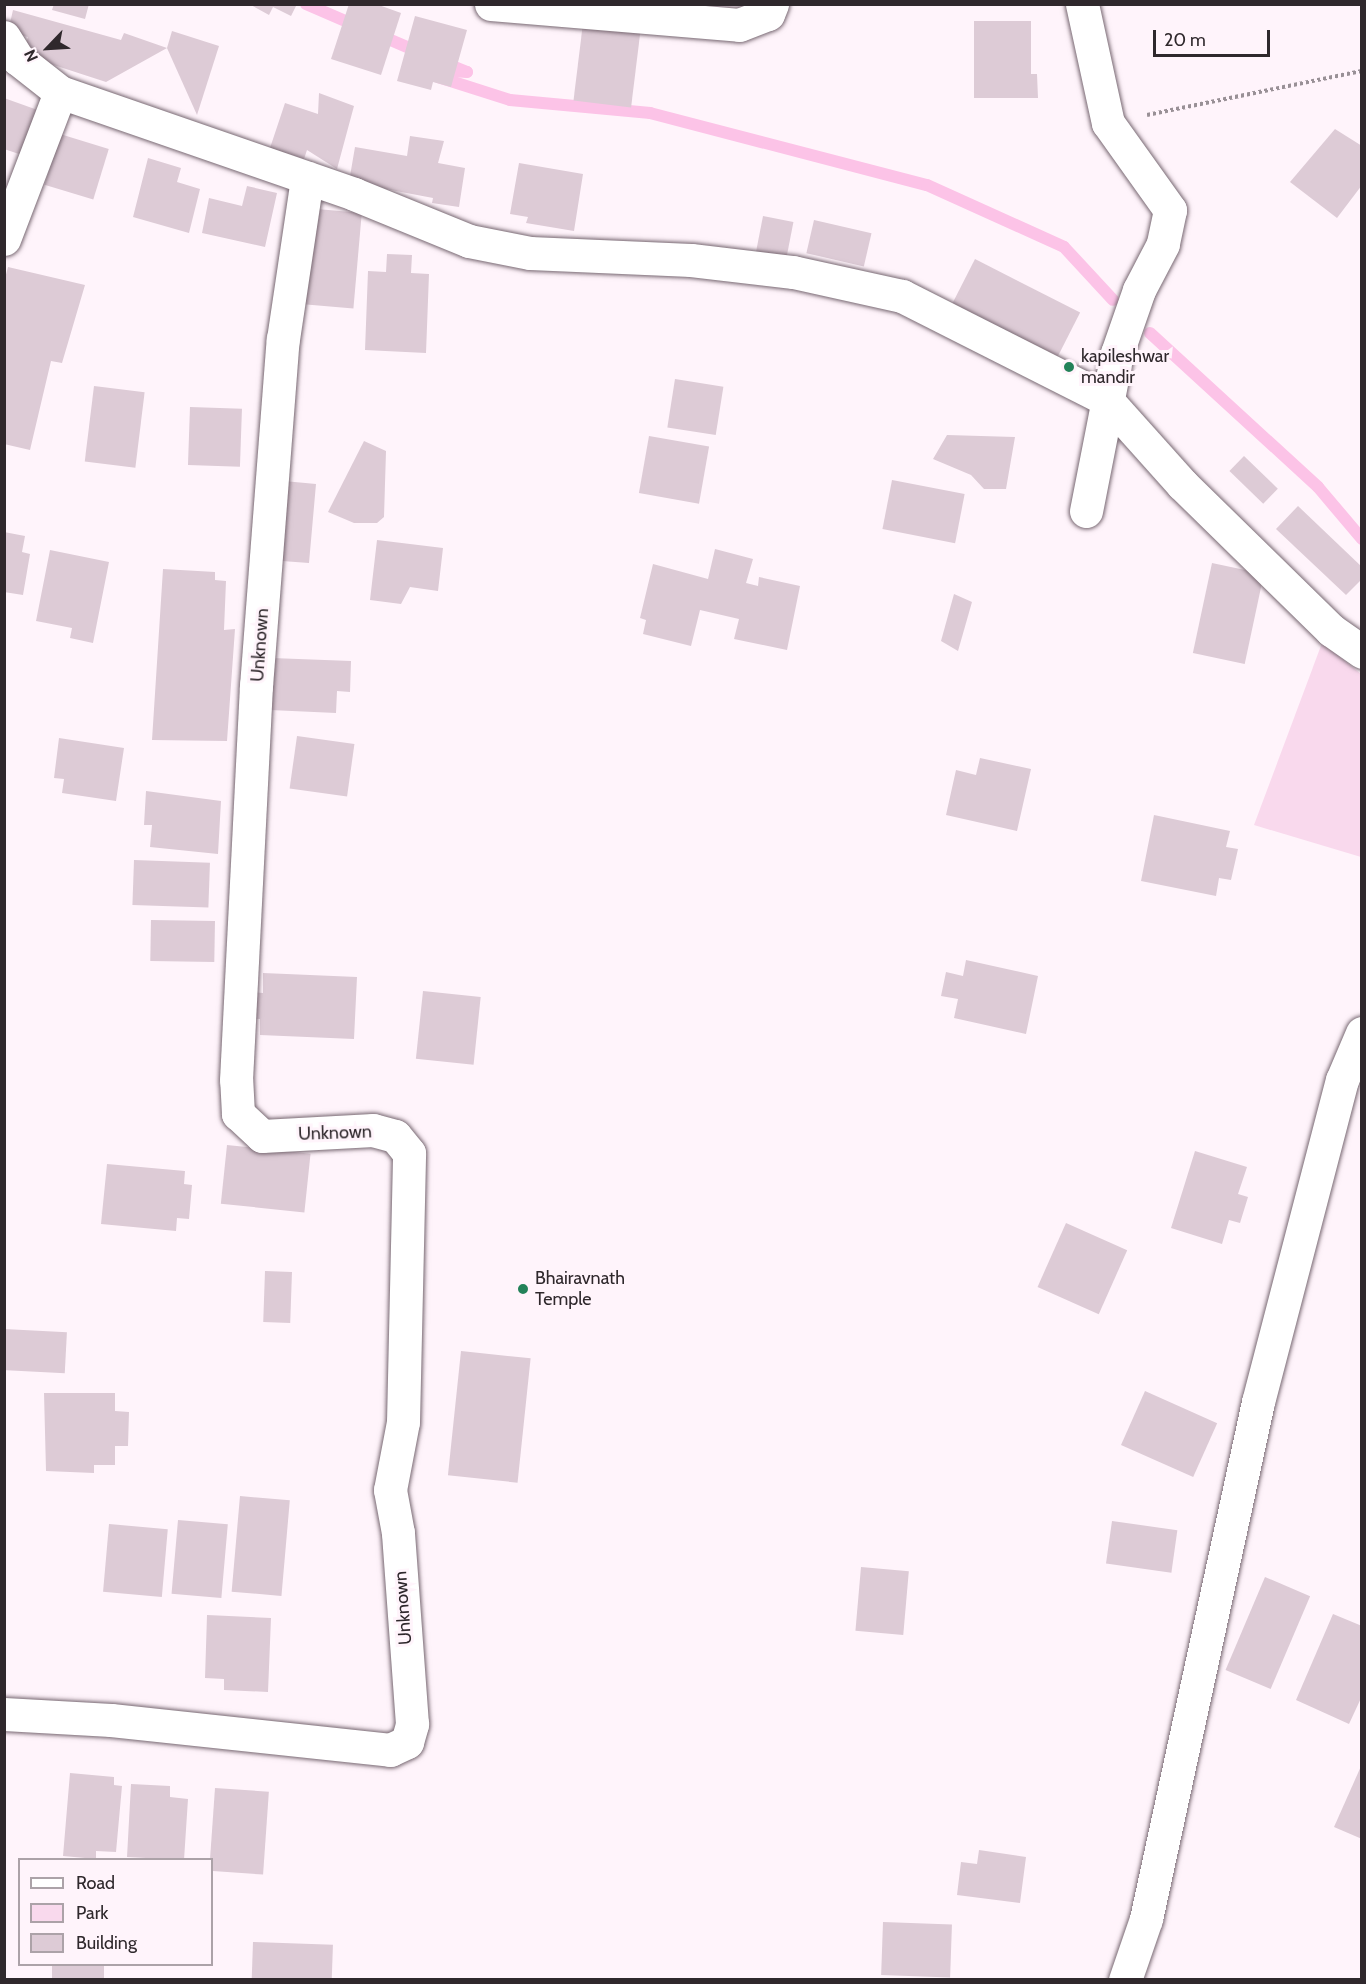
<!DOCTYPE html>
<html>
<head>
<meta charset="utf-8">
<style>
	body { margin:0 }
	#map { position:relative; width:1366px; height:1984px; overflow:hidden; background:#fff4fb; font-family:Cabin,sans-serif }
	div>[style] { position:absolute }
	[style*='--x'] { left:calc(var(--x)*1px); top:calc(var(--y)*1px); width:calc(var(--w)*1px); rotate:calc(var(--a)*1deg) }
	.green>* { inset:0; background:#f9d9ed }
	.stream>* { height:12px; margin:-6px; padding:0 6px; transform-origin:6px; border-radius:6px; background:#fcc3e7 }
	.building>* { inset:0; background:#ddcbd6; transform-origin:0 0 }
	.path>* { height:4px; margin-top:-2px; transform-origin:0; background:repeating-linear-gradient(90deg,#999096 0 3px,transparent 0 6px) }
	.roads { filter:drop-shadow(0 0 2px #786872) drop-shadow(0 0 2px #786872) }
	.minor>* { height:33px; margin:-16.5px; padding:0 16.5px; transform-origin:16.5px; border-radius:16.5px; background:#fff }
	.dots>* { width:16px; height:16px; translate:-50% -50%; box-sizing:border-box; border:3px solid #fff4fb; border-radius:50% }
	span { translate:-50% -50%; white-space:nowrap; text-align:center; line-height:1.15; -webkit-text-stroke:6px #fff4fb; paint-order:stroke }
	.poi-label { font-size:18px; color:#2f282c }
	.left { translate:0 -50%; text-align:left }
	.street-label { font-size:18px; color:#2f282c }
	.frame { position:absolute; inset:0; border:6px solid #2f282c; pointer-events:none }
	.legend { position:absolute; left:18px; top:1858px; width:195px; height:108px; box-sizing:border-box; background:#fff4fb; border:2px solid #aca2a8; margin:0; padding:8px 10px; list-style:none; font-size:18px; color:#2f282c }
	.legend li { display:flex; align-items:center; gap:12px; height:30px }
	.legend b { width:30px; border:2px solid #aca2a8 }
	.north { position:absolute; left:18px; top:18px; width:60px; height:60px; -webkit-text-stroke:4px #fff4fb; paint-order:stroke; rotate:245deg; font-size:16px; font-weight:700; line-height:24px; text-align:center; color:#2f282c }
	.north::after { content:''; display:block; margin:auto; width:21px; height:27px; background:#2f282c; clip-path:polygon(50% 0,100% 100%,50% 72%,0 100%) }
	.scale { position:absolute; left:1153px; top:30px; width:117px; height:27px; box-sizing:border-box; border:3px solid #2f282c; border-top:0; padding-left:8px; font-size:18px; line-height:21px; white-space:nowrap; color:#2f282c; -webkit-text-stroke:4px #fff4fb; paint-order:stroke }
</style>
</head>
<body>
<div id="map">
	<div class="green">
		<div style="clip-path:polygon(1322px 643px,1361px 674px,1361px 857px,1254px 825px)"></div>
	</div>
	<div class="stream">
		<div style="--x:306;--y:4;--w:56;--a:23.3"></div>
		<div style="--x:379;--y:35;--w:46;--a:23.2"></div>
		<div style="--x:439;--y:70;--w:28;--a:4"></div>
		<div style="--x:467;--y:72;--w:27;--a:-158"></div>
		<div style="--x:438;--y:77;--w:76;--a:17.7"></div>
		<div style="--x:510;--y:100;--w:141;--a:5.3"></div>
		<div style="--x:650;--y:113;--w:286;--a:14.6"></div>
		<div style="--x:927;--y:185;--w:150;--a:24.3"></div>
		<div style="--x:1064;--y:247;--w:72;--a:47.2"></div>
		<div style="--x:1150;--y:333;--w:228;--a:42.5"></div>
		<div style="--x:1318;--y:487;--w:68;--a:49.8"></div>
	</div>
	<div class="building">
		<div style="clip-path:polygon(54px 4px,89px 4px,85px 19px,52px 10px)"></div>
		<div style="clip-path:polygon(249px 4px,297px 4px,291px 16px,273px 7px,269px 15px)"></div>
		<div style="clip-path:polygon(349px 4px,376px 4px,401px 13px,381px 75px,331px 59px)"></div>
		<div style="clip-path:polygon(13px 10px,121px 40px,124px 33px,167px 48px,106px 82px,23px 55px,28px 37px,8px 32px)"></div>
		<div style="clip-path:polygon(415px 16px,467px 30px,451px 87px,433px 82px,431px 90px,397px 81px)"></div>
		<div style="clip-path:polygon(974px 21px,1031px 21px,1031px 74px,1037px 74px,1038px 98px,974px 98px)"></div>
		<div style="left:583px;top:23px;width:58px;height:78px;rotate:7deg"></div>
		<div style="clip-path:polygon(172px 31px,219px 46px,197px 115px,167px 48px)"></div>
		<div style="clip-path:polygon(319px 93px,354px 106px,337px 169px,307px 150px,304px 159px,270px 148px,285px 103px,318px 114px)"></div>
		<div style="clip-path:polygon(4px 98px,46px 113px,31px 158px,4px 149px)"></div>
		<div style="clip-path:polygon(1335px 129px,1362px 146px,1362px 185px,1337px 218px,1290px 182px)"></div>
		<div style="left:60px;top:134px;width:51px;height:53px;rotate:17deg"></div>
		<div style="clip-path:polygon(410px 136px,444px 141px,438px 163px,465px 168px,459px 207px,432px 203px,433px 198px,349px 182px,355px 147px,407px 156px)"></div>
		<div style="clip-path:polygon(148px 158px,181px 168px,177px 182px,200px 189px,189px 233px,133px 217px)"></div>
		<div style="clip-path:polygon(519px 163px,583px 174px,574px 231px,526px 223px,528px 217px,510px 214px)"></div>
		<div style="clip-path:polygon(247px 186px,277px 193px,265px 247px,202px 233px,209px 198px,242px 206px)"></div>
		<div style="left:306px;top:208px;width:56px;height:96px;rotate:5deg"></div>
		<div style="left:763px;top:216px;width:31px;height:39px;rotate:11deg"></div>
		<div style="left:814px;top:220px;width:59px;height:34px;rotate:13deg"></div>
		<div style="clip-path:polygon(387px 254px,412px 255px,411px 273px,429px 274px,426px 353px,365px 350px,368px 271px,386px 272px)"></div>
		<div style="left:975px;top:259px;width:118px;height:51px;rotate:27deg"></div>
		<div style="clip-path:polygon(8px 267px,85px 285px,62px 363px,51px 361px,30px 450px,4px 444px,4px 282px)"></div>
		<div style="left:675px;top:379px;width:49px;height:49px;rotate:9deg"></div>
		<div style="left:94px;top:386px;width:51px;height:76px;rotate:7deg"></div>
		<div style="left:190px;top:407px;width:52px;height:58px;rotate:2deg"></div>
		<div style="clip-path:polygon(947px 435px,1015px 437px,1006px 489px,984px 489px,971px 475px,933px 459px)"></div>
		<div style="left:649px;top:436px;width:61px;height:58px;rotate:10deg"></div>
		<div style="clip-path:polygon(364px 441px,386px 451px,384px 517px,377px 523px,354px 523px,328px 512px)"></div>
		<div style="left:1244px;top:456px;width:47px;height:21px;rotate:44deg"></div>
		<div style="left:892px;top:480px;width:74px;height:50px;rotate:11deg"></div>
		<div style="clip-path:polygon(284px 481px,316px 484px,309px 563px,282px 561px,284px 547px,278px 547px)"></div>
		<div style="clip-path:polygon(1298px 506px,1362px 567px,1362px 579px,1346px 595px,1276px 529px)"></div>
		<div style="clip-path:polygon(4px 532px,25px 536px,22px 552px,30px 554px,23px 595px,4px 592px)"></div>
		<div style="clip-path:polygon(377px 540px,443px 548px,438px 591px,410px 587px,401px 604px,370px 600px)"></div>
		<div style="clip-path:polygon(715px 549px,753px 559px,746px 583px,758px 586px,759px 577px,800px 586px,787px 650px,734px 639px,739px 619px,700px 610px,691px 646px,643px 634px,646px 620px,640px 618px,653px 564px,708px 579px)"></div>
		<div style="clip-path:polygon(50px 550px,109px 562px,93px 643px,70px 638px,72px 628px,36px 621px)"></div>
		<div style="left:1212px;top:563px;width:53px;height:92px;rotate:12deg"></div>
		<div style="clip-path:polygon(163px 569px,215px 572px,215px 580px,226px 581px,224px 630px,235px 629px,227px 741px,152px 740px)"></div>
		<div style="clip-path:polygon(954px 594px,972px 602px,958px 651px,941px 641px)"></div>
		<div style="clip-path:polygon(272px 658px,351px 661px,350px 692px,337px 691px,336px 713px,270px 710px)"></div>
		<div style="left:297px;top:736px;width:58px;height:53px;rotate:8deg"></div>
		<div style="clip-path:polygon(59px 738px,124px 748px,116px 801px,62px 793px,64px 779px,54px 778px)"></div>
		<div style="clip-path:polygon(980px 758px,1031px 769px,1017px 831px,946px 815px,956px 770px,976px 775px)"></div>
		<div style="clip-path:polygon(146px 791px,221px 801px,218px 854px,150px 847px,152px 825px,144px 825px)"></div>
		<div style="clip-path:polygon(1154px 815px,1230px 831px,1226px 847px,1238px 849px,1231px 880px,1219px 878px,1216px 896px,1141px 881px)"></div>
		<div style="left:134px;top:860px;width:76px;height:45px;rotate:2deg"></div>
		<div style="left:151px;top:920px;width:64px;height:41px;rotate:1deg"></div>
		<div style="clip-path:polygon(966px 960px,1038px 976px,1026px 1034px,954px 1018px,958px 999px,941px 996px,946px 972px,963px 976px)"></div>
		<div style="clip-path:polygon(263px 973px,357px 977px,354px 1039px,260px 1035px,260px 1019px,249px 1019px,251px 992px,263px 993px)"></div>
		<div style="left:423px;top:991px;width:58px;height:68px;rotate:6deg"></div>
		<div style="left:227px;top:1145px;width:84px;height:59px;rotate:6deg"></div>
		<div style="clip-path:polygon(1195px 1151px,1247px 1167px,1238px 1194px,1248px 1197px,1240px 1223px,1229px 1220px,1222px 1244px,1171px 1228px)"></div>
		<div style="clip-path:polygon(107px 1164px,185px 1171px,184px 1184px,192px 1185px,189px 1219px,177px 1218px,176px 1231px,101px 1224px)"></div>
		<div style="left:1066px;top:1223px;width:67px;height:70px;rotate:24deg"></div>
		<div style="left:265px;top:1271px;width:27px;height:51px;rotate:2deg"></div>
		<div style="left:4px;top:1329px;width:63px;height:41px;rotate:3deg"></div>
		<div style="left:461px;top:1351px;width:70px;height:125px;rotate:6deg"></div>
		<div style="left:1145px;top:1391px;width:79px;height:59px;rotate:24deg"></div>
		<div style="clip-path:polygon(44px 1393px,115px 1393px,115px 1411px,129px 1412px,128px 1446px,115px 1446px,115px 1465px,94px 1465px,94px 1473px,46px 1471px)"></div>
		<div style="left:240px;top:1496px;width:50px;height:96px;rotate:5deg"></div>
		<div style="left:178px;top:1520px;width:50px;height:74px;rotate:5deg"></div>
		<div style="left:1112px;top:1521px;width:66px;height:43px;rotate:8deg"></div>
		<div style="left:109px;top:1524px;width:59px;height:68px;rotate:5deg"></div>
		<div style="left:861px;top:1567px;width:48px;height:64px;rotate:5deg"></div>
		<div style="left:1265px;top:1577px;width:49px;height:101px;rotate:23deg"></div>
		<div style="clip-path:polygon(1333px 1614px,1362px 1626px,1362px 1696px,1349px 1724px,1296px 1700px)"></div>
		<div style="clip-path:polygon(207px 1615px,271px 1618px,268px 1692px,224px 1690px,224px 1679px,205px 1678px)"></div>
		<div style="clip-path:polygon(1362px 1764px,1362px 1839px,1334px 1827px)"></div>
		<div style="clip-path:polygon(70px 1773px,114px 1777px,114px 1785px,122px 1786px,116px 1852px,96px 1851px,96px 1859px,63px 1856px)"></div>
		<div style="clip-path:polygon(131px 1784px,170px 1786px,170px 1797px,188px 1799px,184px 1860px,127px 1857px)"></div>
		<div style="left:215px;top:1788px;width:54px;height:83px;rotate:4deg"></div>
		<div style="clip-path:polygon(979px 1850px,1026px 1857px,1020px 1903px,957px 1895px,961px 1862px,977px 1864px)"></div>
		<div style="left:883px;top:1922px;width:69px;height:53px;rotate:2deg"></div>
		<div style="left:253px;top:1942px;width:80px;height:38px;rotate:2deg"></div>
		<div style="left:52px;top:1965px;width:52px;height:15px"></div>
	</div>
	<div class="path">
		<div style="--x:1147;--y:115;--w:219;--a:-11.6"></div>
	</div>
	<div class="roads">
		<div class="minor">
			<div style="--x:491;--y:4;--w:249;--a:4.8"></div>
			<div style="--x:739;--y:25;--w:31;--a:-21"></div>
			<div style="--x:768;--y:14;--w:11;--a:-68"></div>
			<div style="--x:1082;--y:4;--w:122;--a:77.7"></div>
			<div style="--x:1108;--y:123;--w:107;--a:54.5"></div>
			<div style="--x:1170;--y:210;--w:35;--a:102"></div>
			<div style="--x:1163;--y:244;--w:52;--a:117.6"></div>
			<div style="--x:1139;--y:290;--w:67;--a:109.2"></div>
			<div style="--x:1117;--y:353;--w:161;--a:101.1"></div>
			<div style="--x:4;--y:37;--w:26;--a:58"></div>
			<div style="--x:18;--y:59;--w:53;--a:38.2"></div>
			<div style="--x:60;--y:92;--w:311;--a:19.1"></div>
			<div style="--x:354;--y:194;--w:124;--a:22.2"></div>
			<div style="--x:469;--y:241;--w:62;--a:11.1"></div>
			<div style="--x:530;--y:253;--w:161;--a:2.5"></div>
			<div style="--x:691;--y:260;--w:103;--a:6.7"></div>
			<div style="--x:793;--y:272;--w:112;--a:12.4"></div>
			<div style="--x:902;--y:296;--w:229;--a:26.8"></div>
			<div style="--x:1106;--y:399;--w:114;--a:48.2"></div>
			<div style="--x:1182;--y:484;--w:209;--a:44.4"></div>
			<div style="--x:1331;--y:630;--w:38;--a:35"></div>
			<div style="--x:4;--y:239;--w:157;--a:-69.1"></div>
			<div style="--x:4;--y:1714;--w:107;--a:3.2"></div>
			<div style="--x:111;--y:1720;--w:281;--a:6.1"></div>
			<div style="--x:390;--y:1750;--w:19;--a:-25"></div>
			<div style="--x:407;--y:1742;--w:19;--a:-74"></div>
			<div style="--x:412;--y:1724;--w:192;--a:-94.2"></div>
			<div style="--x:398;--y:1533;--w:44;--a:-100.5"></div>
			<div style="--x:390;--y:1490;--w:69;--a:-79.2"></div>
			<div style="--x:403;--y:1422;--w:269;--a:-88.7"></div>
			<div style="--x:409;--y:1153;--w:22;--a:-129"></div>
			<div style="--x:395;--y:1136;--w:23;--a:-165"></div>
			<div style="--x:373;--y:1130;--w:111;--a:176.9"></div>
			<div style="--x:262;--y:1136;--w:33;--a:-137"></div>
			<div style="--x:238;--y:1114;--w:34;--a:-93"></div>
			<div style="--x:236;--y:1080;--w:395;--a:-87.1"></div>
			<div style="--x:256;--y:686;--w:348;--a:-85.6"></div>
			<div style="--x:283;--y:339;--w:163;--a:-81.5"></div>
			<div style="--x:1125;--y:1980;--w:65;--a:-71"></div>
			<div style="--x:1146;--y:1919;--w:529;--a:-77.78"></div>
			<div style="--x:1258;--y:1402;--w:333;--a:-75.4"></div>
			<div style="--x:1342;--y:1080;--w:51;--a:-66.9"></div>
		</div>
	</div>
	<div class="dots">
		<div style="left:1069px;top:367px;background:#238259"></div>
		<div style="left:523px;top:1289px;background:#238259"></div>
	</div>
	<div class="poi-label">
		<span class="left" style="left:1081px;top:367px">kapileshwar<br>mandir</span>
		<span class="left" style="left:535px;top:1289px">Bhairavnath<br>Temple</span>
	</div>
	<div class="street-label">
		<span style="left:260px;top:645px;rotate:-86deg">Unknown</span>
		<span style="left:335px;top:1133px;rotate:-2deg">Unknown</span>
		<span style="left:403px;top:1608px;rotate:-94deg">Unknown</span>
	</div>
	<div class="frame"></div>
	<ul class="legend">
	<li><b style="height:8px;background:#fff"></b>Road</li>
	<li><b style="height:16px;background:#f9d9ed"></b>Park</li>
	<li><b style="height:16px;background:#ddcbd6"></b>Building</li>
	</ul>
	<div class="north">N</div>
	<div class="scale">20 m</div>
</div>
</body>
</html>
